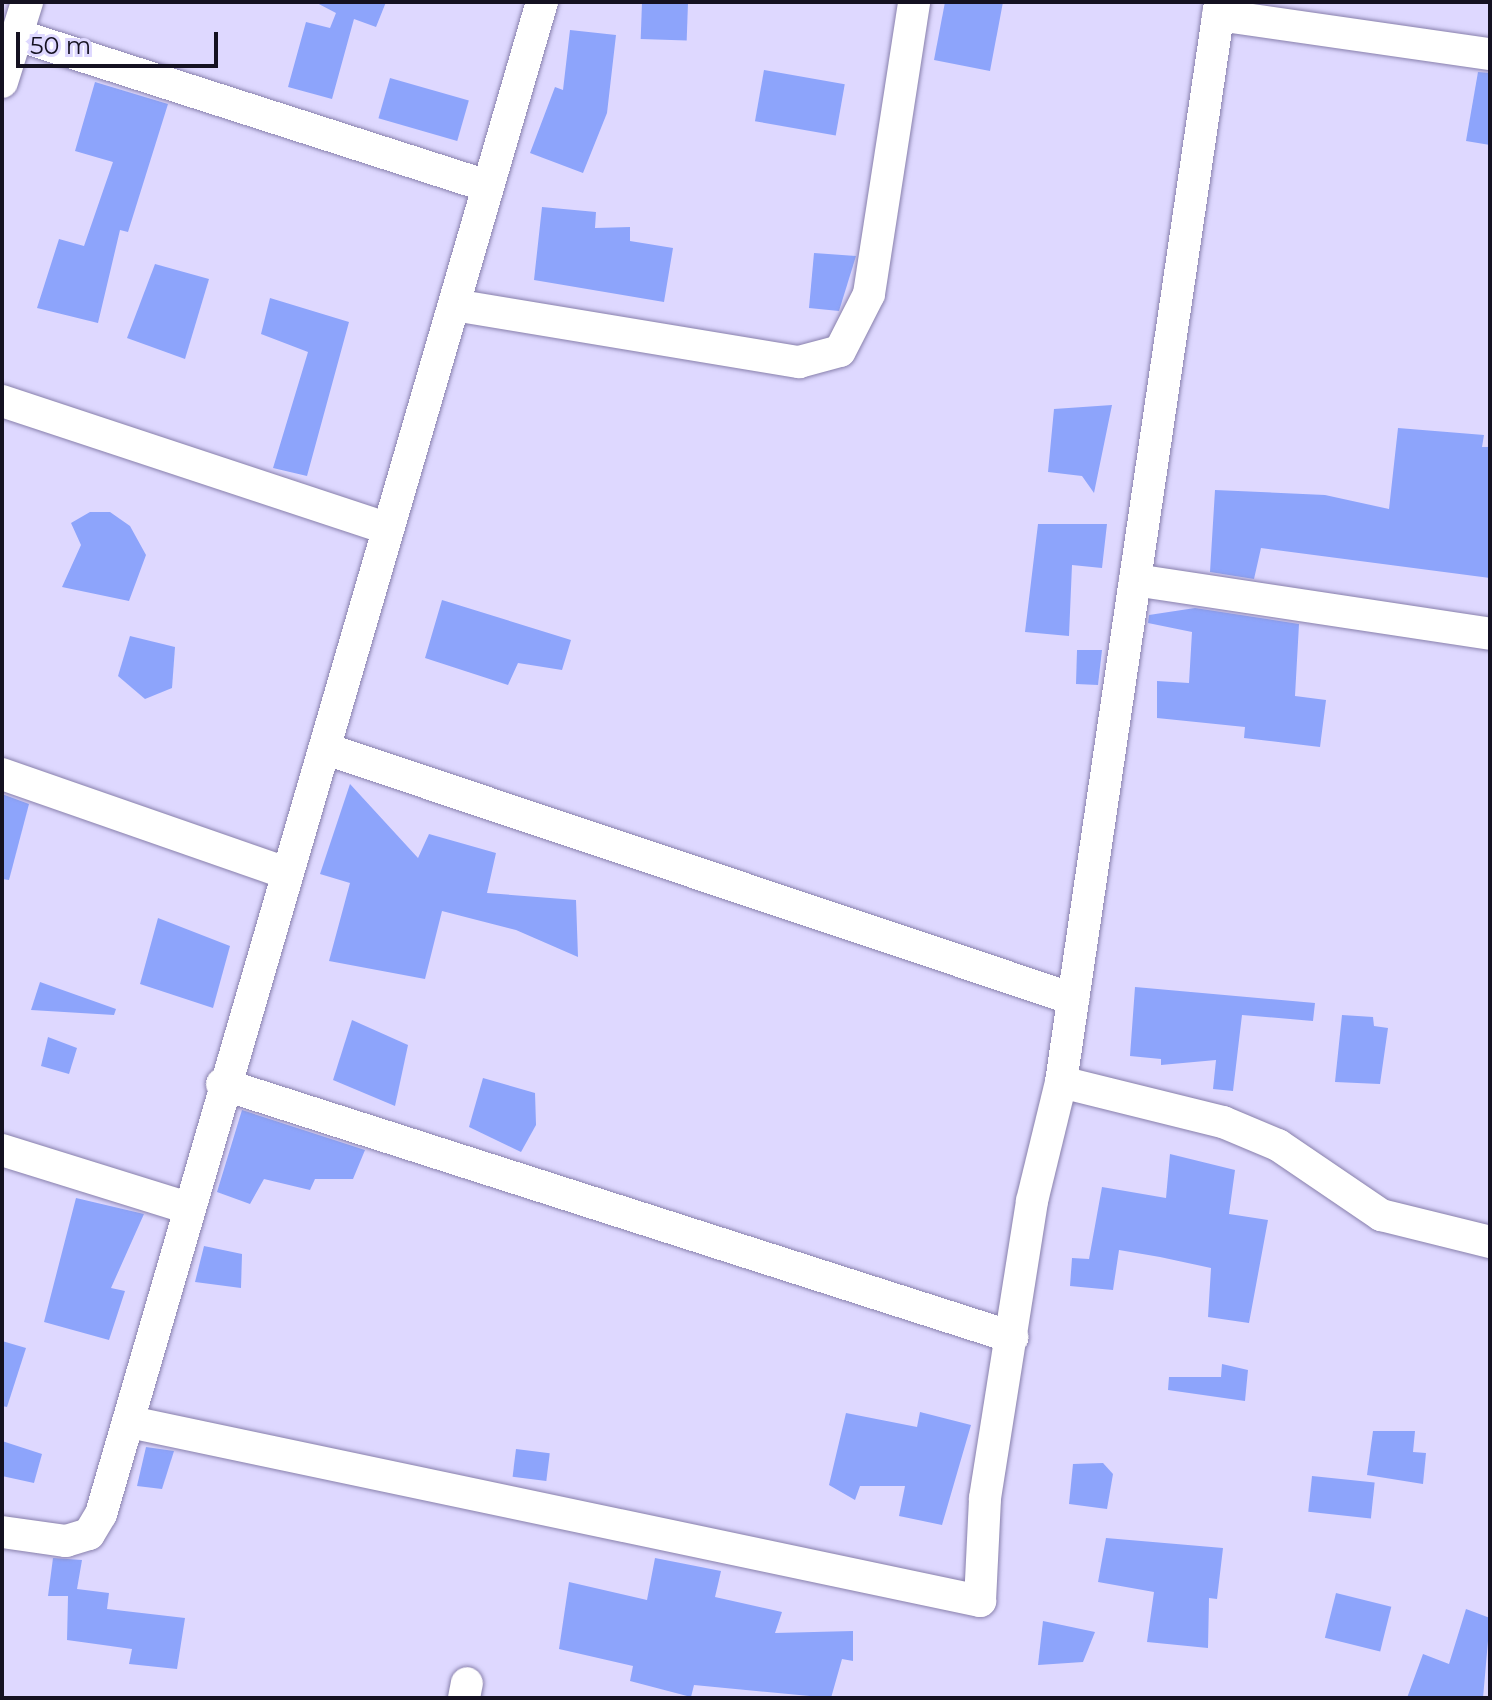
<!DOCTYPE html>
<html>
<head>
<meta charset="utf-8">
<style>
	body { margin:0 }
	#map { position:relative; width:1492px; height:1700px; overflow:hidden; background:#ded8ff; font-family:Montserrat,sans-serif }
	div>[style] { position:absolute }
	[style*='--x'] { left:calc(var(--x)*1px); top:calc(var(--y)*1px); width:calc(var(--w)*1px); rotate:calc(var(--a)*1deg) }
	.building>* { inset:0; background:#8da4fb; transform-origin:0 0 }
	.roads { filter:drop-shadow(0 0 2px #8880ac) drop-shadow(0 0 2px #8880ac) }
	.minor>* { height:32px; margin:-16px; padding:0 16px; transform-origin:16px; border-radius:16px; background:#fff }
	span { translate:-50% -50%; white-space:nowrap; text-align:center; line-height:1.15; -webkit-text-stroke:6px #ded8ff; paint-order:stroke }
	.frame { position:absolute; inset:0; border:4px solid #141121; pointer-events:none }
	.scale { position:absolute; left:16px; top:32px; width:202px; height:36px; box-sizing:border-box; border:4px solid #141121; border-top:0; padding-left:10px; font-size:24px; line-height:28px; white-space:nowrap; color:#141121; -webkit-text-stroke:6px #ded8ff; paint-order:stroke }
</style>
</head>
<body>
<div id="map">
	<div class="building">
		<div style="clip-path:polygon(315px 2px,386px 2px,376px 27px,354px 19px,332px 99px,288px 87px,306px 22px,330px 28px,336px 13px)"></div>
		<div style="left:642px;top:2px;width:46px;height:37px;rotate:2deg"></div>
		<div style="clip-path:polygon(945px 2px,1003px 2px,990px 71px,934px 60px)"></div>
		<div style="clip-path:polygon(570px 30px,616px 35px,607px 113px,583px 173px,530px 153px,555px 87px,563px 90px)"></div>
		<div style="left:764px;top:70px;width:82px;height:52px;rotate:10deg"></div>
		<div style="clip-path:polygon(1478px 72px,1490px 73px,1490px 145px,1466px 141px)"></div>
		<div style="left:390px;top:78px;width:82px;height:42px;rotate:16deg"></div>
		<div style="clip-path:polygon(95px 82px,168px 104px,128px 232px,120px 230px,98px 323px,37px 308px,59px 239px,84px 246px,113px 162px,75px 151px)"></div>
		<div style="clip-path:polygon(542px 207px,596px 212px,595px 228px,630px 227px,630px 241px,673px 248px,664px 302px,534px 280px)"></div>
		<div style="clip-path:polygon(814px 253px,856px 256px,839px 311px,809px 308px)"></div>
		<div style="clip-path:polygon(155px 264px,209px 279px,185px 359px,127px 338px)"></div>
		<div style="clip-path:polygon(270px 298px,349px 322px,307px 476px,273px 468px,308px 352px,261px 334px)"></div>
		<div style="clip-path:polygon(1112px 405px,1094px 493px,1082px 476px,1048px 472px,1054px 409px)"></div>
		<div style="clip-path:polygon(1398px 428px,1484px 435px,1482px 447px,1490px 447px,1490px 578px,1261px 548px,1254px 579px,1210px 572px,1215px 490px,1325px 495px,1389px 509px)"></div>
		<div style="clip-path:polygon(90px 512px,110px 512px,130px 526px,146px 555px,129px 601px,62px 587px,81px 545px,71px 523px)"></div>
		<div style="clip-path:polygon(1038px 524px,1107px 524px,1102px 568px,1072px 565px,1069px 636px,1025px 632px)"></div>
		<div style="clip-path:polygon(442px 600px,571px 640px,562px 670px,518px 663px,508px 685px,425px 658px)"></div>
		<div style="clip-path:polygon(1195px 608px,1299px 624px,1295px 696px,1326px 700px,1320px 747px,1244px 738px,1245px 727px,1157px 718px,1157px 681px,1189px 683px,1192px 632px,1148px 623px,1149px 615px)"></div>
		<div style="clip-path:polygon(130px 636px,175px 647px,172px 688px,145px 699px,118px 676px)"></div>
		<div style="clip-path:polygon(1077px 650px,1102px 650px,1098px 685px,1076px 684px)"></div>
		<div style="clip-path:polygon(350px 784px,418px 858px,429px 834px,496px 853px,487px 893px,576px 900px,578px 957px,516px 930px,442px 911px,425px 979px,329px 961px,350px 883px,320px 874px)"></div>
		<div style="clip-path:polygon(2px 794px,29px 804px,9px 880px,2px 879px)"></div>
		<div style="clip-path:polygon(158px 918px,230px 946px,213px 1008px,140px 984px)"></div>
		<div style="clip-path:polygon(40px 982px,116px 1009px,114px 1015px,31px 1010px)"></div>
		<div style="clip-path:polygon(1135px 987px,1315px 1003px,1313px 1021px,1242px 1015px,1233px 1091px,1213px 1089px,1216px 1060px,1161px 1065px,1161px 1059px,1130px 1056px)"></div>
		<div style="clip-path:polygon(1342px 1015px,1373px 1017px,1374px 1026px,1388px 1028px,1380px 1084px,1335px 1082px)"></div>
		<div style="clip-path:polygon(352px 1020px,408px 1045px,395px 1106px,333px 1080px)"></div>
		<div style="clip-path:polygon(48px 1037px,77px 1048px,69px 1074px,41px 1066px)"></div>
		<div style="clip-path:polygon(483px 1078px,535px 1093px,536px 1125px,521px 1152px,469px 1127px)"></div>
		<div style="clip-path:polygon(242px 1110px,365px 1150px,353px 1179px,315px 1179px,310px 1190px,264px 1179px,250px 1204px,217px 1192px)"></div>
		<div style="clip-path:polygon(1170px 1154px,1235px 1170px,1229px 1214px,1268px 1220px,1249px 1323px,1208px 1317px,1211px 1268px,1160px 1257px,1119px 1250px,1113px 1290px,1070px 1286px,1072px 1258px,1089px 1259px,1102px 1187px,1166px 1198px)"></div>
		<div style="clip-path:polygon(76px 1198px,144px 1214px,111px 1288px,125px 1291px,109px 1340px,44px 1322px)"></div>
		<div style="clip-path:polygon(204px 1246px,242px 1254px,241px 1288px,195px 1282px)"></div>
		<div style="clip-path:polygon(2px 1341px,26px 1348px,7px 1407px,2px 1406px)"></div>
		<div style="clip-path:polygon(1222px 1364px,1248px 1370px,1245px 1401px,1168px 1390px,1169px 1377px,1221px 1377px)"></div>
		<div style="clip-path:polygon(920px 1412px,971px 1425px,942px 1525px,899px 1516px,905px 1486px,860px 1486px,855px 1500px,829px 1485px,846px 1413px,917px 1427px)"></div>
		<div style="clip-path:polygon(1373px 1431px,1415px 1431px,1413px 1452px,1426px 1453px,1423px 1484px,1367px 1475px)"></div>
		<div style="clip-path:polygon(2px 1441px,42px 1454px,34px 1483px,2px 1476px)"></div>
		<div style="clip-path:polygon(146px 1447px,174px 1451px,162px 1489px,137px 1486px)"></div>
		<div style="left:516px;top:1449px;width:34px;height:28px;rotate:7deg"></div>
		<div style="clip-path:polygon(1103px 1463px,1113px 1474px,1107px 1509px,1069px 1504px,1073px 1464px)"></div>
		<div style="left:1312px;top:1476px;width:63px;height:36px;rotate:6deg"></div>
		<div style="clip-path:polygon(1106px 1538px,1223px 1548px,1217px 1599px,1209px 1598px,1208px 1648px,1147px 1642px,1154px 1592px,1098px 1582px)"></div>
		<div style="clip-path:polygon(53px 1558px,82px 1560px,77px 1589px,109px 1593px,107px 1609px,185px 1618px,177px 1669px,129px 1664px,132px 1649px,67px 1640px,68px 1596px,48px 1596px)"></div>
		<div style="clip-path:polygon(655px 1558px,721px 1571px,715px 1597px,782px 1612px,775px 1633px,853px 1631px,853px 1661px,842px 1659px,831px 1698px,694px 1685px,691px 1697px,630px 1681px,633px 1666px,559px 1649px,569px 1582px,647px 1600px)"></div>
		<div style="left:1336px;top:1593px;width:57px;height:46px;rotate:14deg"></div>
		<div style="clip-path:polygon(1466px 1609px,1490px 1618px,1483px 1698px,1407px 1698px,1423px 1654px,1449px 1664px)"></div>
		<div style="clip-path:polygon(1043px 1621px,1095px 1632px,1083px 1662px,1038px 1665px)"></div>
	</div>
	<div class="roads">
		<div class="minor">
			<div style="--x:1218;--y:15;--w:275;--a:8.2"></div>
			<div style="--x:17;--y:35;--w:494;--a:17.8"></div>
			<div style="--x:2;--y:82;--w:84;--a:-72.6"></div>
			<div style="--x:454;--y:305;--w:350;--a:9.4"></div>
			<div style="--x:799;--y:362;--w:42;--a:-15"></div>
			<div style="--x:840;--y:351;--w:64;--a:-63"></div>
			<div style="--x:869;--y:294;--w:295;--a:-81.2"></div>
			<div style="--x:2;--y:401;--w:404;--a:18.3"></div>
			<div style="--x:1135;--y:580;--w:359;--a:8.6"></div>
			<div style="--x:326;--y:749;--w:788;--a:18.5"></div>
			<div style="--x:2;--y:774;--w:302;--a:19.2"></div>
			<div style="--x:1061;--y:1082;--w:167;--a:13.9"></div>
			<div style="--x:1223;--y:1122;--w:60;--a:22.7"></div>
			<div style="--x:1278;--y:1145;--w:125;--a:34.2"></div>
			<div style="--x:1381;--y:1215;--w:112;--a:13.9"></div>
			<div style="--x:222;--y:1084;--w:830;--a:17.76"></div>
			<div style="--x:2;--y:1150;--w:195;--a:17.3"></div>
			<div style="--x:130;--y:1422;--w:869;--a:11.89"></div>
			<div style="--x:980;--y:1601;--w:103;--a:-87.2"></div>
			<div style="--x:985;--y:1498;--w:301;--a:-81"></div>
			<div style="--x:1032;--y:1201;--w:122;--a:-76.3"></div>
			<div style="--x:1061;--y:1082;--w:1092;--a:-81.62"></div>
			<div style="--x:2;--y:1532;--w:65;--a:8"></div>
			<div style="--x:66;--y:1541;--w:24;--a:-17"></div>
			<div style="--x:89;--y:1534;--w:23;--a:-59"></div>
			<div style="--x:101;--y:1514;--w:1575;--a:-73.74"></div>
			<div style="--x:464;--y:1698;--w:15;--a:-79"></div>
		</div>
	</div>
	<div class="frame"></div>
	<div class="scale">50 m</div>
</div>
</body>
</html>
